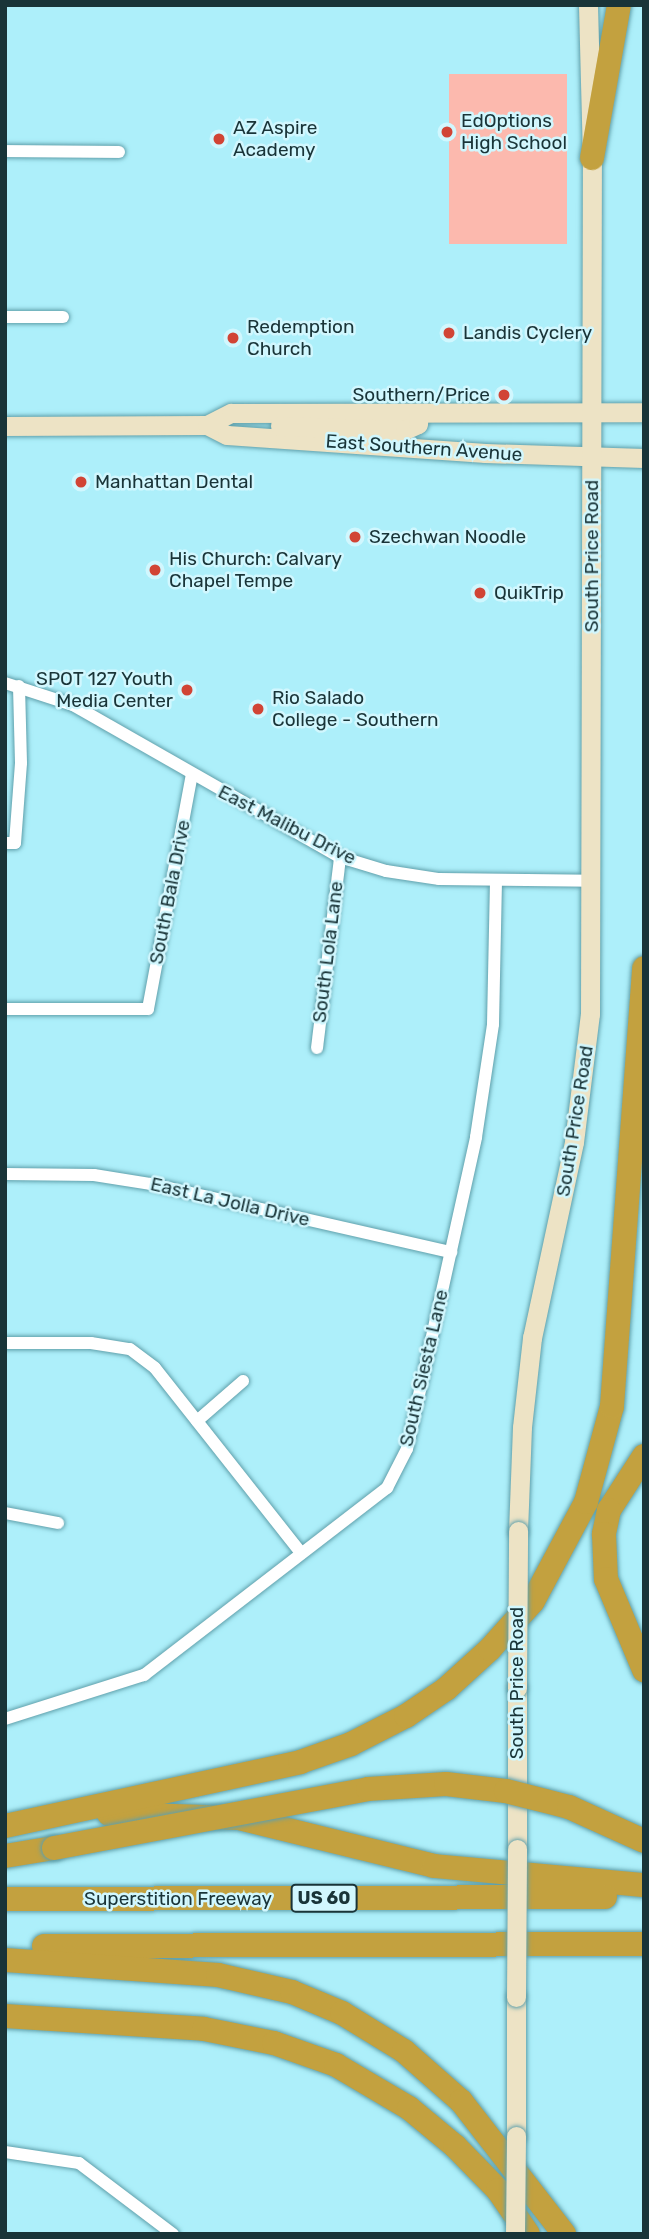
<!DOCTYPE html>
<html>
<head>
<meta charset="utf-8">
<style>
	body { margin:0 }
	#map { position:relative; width:649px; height:2239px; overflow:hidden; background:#adeffa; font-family:Rubik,sans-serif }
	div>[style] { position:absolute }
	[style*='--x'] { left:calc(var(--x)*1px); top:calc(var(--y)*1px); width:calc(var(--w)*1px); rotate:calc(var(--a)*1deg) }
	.green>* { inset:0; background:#fcb9ae; transform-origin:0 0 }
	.roads { filter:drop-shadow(0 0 2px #60a0ab) drop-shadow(0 0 2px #60a0ab) }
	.minor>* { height:12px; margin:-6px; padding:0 6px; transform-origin:6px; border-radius:6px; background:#fff }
	.secondary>* { height:19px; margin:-9.5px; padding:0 9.5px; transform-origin:9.5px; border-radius:9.5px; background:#ede3c5 }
	.motorway>* { height:24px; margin:-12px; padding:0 12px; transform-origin:12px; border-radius:12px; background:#c3a13f }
	.bridges { filter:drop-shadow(0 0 2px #60a0ab) drop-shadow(0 0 2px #60a0ab) }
	.secondary-bridge>* { height:19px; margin:-9.5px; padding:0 9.5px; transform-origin:9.5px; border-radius:9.5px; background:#ede3c5 }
	.motorway-bridge>* { height:24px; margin:-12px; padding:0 12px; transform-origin:12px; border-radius:12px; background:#c3a13f }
	.dots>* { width:19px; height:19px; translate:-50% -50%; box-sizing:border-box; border:4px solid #d1f7fe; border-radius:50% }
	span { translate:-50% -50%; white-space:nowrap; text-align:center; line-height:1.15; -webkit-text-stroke:5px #d1f7fe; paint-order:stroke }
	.shield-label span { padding:2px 5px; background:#d1f7fe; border:2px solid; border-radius:5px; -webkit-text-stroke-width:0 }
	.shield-label { font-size:18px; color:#193438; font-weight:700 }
	.poi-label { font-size:19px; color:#193438 }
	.left { translate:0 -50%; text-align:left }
	.right { translate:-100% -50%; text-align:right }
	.street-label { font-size:19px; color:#193438 }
	.frame { position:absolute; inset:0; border:7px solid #193438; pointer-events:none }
</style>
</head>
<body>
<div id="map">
	<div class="green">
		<div style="left:567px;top:74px;width:170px;height:118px;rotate:90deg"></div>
	</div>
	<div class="roads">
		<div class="minor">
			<div style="--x:5;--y:151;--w:114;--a:0.5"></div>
			<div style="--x:5;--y:317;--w:58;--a:0"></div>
			<div style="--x:5;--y:683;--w:71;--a:17.9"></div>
			<div style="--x:73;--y:705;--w:307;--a:29.7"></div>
			<div style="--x:340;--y:857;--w:48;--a:16.9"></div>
			<div style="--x:386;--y:871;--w:54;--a:8.6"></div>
			<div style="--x:439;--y:879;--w:153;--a:0.7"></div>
			<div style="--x:5;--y:843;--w:10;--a:0"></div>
			<div style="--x:15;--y:843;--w:80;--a:-85.7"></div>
			<div style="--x:21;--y:763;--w:77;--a:-91.5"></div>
			<div style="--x:5;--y:1009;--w:143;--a:0"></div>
			<div style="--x:148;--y:1009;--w:238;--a:-79.4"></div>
			<div style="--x:317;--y:1048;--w:192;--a:-83.1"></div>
			<div style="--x:5;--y:1174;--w:89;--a:0.6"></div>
			<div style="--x:94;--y:1175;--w:58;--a:9"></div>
			<div style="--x:151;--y:1184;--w:308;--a:12.8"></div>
			<div style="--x:5;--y:1343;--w:86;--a:0"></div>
			<div style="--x:91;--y:1343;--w:39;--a:9"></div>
			<div style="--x:130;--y:1349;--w:31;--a:37"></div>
			<div style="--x:155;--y:1368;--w:236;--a:51.7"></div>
			<div style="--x:197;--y:1421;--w:61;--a:-41"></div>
			<div style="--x:5;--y:1513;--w:54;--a:10.7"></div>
			<div style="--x:5;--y:1719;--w:146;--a:-17.6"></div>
			<div style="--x:144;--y:1675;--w:307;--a:-37.6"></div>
			<div style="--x:387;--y:1488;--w:44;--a:-62.9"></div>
			<div style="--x:407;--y:1449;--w:320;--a:-77.5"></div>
			<div style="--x:476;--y:1137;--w:114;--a:-81.4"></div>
			<div style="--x:493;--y:1024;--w:143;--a:-88.8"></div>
			<div style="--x:5;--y:2152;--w:75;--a:8.5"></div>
			<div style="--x:79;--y:2163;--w:118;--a:37.1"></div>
		</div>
		<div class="secondary">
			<div style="--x:207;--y:425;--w:22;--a:27"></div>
			<div style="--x:227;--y:435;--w:259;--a:4"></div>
			<div style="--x:485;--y:453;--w:159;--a:1.8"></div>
			<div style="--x:5;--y:426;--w:202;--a:-0.3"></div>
			<div style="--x:207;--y:425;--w:27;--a:-27"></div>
			<div style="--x:231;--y:413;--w:413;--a:-0.1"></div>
			<div style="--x:280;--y:426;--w:125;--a:1.8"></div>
			<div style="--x:405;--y:430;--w:14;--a:-25"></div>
			<div style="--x:418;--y:424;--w:11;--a:-85"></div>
			<div style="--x:518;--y:1531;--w:104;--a:-87.8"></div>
			<div style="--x:522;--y:1427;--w:90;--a:-83.6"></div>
			<div style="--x:532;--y:1338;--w:200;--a:-77.9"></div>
			<div style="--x:574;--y:1142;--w:129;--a:-82.9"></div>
			<div style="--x:590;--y:1014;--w:856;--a:-89.87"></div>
			<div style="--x:592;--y:158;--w:153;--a:-91.5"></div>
			<div style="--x:517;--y:1688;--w:161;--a:90"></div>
			<div style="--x:516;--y:1997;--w:139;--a:90"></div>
		</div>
		<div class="motorway">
			<div style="--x:592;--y:158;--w:155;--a:-80"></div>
			<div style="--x:644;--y:1456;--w:64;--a:122.9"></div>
			<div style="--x:609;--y:1510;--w:25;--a:102"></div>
			<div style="--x:604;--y:1534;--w:45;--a:87.5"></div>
			<div style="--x:606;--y:1579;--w:99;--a:67.3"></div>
			<div style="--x:109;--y:1814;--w:130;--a:1.8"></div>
			<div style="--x:239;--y:1818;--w:201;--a:13.8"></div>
			<div style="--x:434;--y:1866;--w:211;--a:5.2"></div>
			<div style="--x:5;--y:1826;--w:302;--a:-12.2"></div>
			<div style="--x:300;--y:1762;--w:54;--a:-19.4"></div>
			<div style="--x:351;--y:1744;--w:62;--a:-27"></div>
			<div style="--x:406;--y:1716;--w:48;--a:-34"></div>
			<div style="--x:446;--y:1689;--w:59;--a:-42.3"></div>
			<div style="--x:490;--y:1649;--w:64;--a:-48.1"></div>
			<div style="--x:533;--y:1601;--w:112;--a:-61.8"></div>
			<div style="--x:586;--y:1502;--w:99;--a:-74.8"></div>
			<div style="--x:612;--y:1406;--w:439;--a:-85.8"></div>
			<div style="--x:5;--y:1856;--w:50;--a:-9.3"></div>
			<div style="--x:5;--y:1899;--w:600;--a:-0.19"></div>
			<div style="--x:44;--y:1946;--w:600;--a:-0.19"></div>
			<div style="--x:5;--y:1960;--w:214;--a:4"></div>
			<div style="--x:218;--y:1975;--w:76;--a:12.9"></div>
			<div style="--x:292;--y:1992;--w:54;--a:22.8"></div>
			<div style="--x:342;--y:2013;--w:73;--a:31.5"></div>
			<div style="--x:404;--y:2051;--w:76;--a:41.3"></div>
			<div style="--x:461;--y:2101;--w:168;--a:52.2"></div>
			<div style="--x:5;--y:2016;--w:199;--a:3.7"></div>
			<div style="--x:204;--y:2029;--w:71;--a:11.3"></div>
			<div style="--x:274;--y:2043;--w:66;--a:19.5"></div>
			<div style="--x:336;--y:2065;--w:85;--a:30.5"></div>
			<div style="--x:409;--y:2108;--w:60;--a:39.6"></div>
			<div style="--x:455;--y:2146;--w:62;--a:45.7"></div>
			<div style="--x:498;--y:2190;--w:53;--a:55.7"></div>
		</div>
	</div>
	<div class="bridges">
		<div class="secondary-bridge">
			<div style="--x:517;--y:1688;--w:157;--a:-89.6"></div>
			<div style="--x:516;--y:1997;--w:148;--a:-89.6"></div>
			<div style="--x:515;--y:2234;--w:98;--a:-89.4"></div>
		</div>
		<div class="motorway-bridge">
			<div style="--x:54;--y:1848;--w:319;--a:-10.6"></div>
			<div style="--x:368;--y:1789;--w:78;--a:-3.7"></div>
			<div style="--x:446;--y:1784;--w:60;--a:6.7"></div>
			<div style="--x:506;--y:1791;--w:65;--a:14.3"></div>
			<div style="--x:569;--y:1807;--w:82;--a:24.4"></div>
		</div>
	</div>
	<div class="dots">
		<div style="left:447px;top:132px;background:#d14435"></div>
		<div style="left:219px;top:139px;background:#d14435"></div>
		<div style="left:449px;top:333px;background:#d14435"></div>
		<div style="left:233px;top:338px;background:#d14435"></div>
		<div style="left:504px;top:395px;background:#d14435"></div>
		<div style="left:81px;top:482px;background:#d14435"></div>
		<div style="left:355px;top:537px;background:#d14435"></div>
		<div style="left:155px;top:570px;background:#d14435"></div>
		<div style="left:480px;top:593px;background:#d14435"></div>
		<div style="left:187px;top:690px;background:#d14435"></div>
		<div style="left:258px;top:709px;background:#d14435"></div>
	</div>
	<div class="shield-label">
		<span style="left:324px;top:1898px">US 60</span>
	</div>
	<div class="poi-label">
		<span class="left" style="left:461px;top:132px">EdOptions<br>High School</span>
		<span class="left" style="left:233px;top:139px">AZ Aspire<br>Academy</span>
		<span class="left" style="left:247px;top:338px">Redemption<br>Church</span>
		<span class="left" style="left:463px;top:333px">Landis Cyclery</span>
		<span class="right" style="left:490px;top:395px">Southern/Price</span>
		<span class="left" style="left:95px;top:482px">Manhattan Dental</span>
		<span class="left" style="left:369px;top:537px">Szechwan Noodle</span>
		<span class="left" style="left:169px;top:570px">His Church: Calvary<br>Chapel Tempe</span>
		<span class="left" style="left:494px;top:593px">QuikTrip</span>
		<span class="right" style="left:173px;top:690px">SPOT 127 Youth<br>Media Center</span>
		<span class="left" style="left:272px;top:709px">Rio Salado<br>College - Southern</span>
	</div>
	<div class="street-label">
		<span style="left:424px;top:448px;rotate:4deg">East Southern Avenue</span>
		<span style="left:592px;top:556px;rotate:-90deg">South Price Road</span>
		<span style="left:287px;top:825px;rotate:27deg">East Malibu Drive</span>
		<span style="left:170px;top:892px;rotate:-79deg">South Bala Drive</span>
		<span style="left:328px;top:952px;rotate:-83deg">South Lola Lane</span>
		<span style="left:575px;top:1121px;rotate:-81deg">South Price Road</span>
		<span style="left:230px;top:1202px;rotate:13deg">East La Jolla Drive</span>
		<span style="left:424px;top:1368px;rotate:-77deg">South Siesta Lane</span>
		<span style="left:517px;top:1683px;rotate:-90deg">South Price Road</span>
		<span style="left:178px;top:1899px">Superstition Freeway</span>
	</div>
	<div class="frame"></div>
</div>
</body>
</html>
